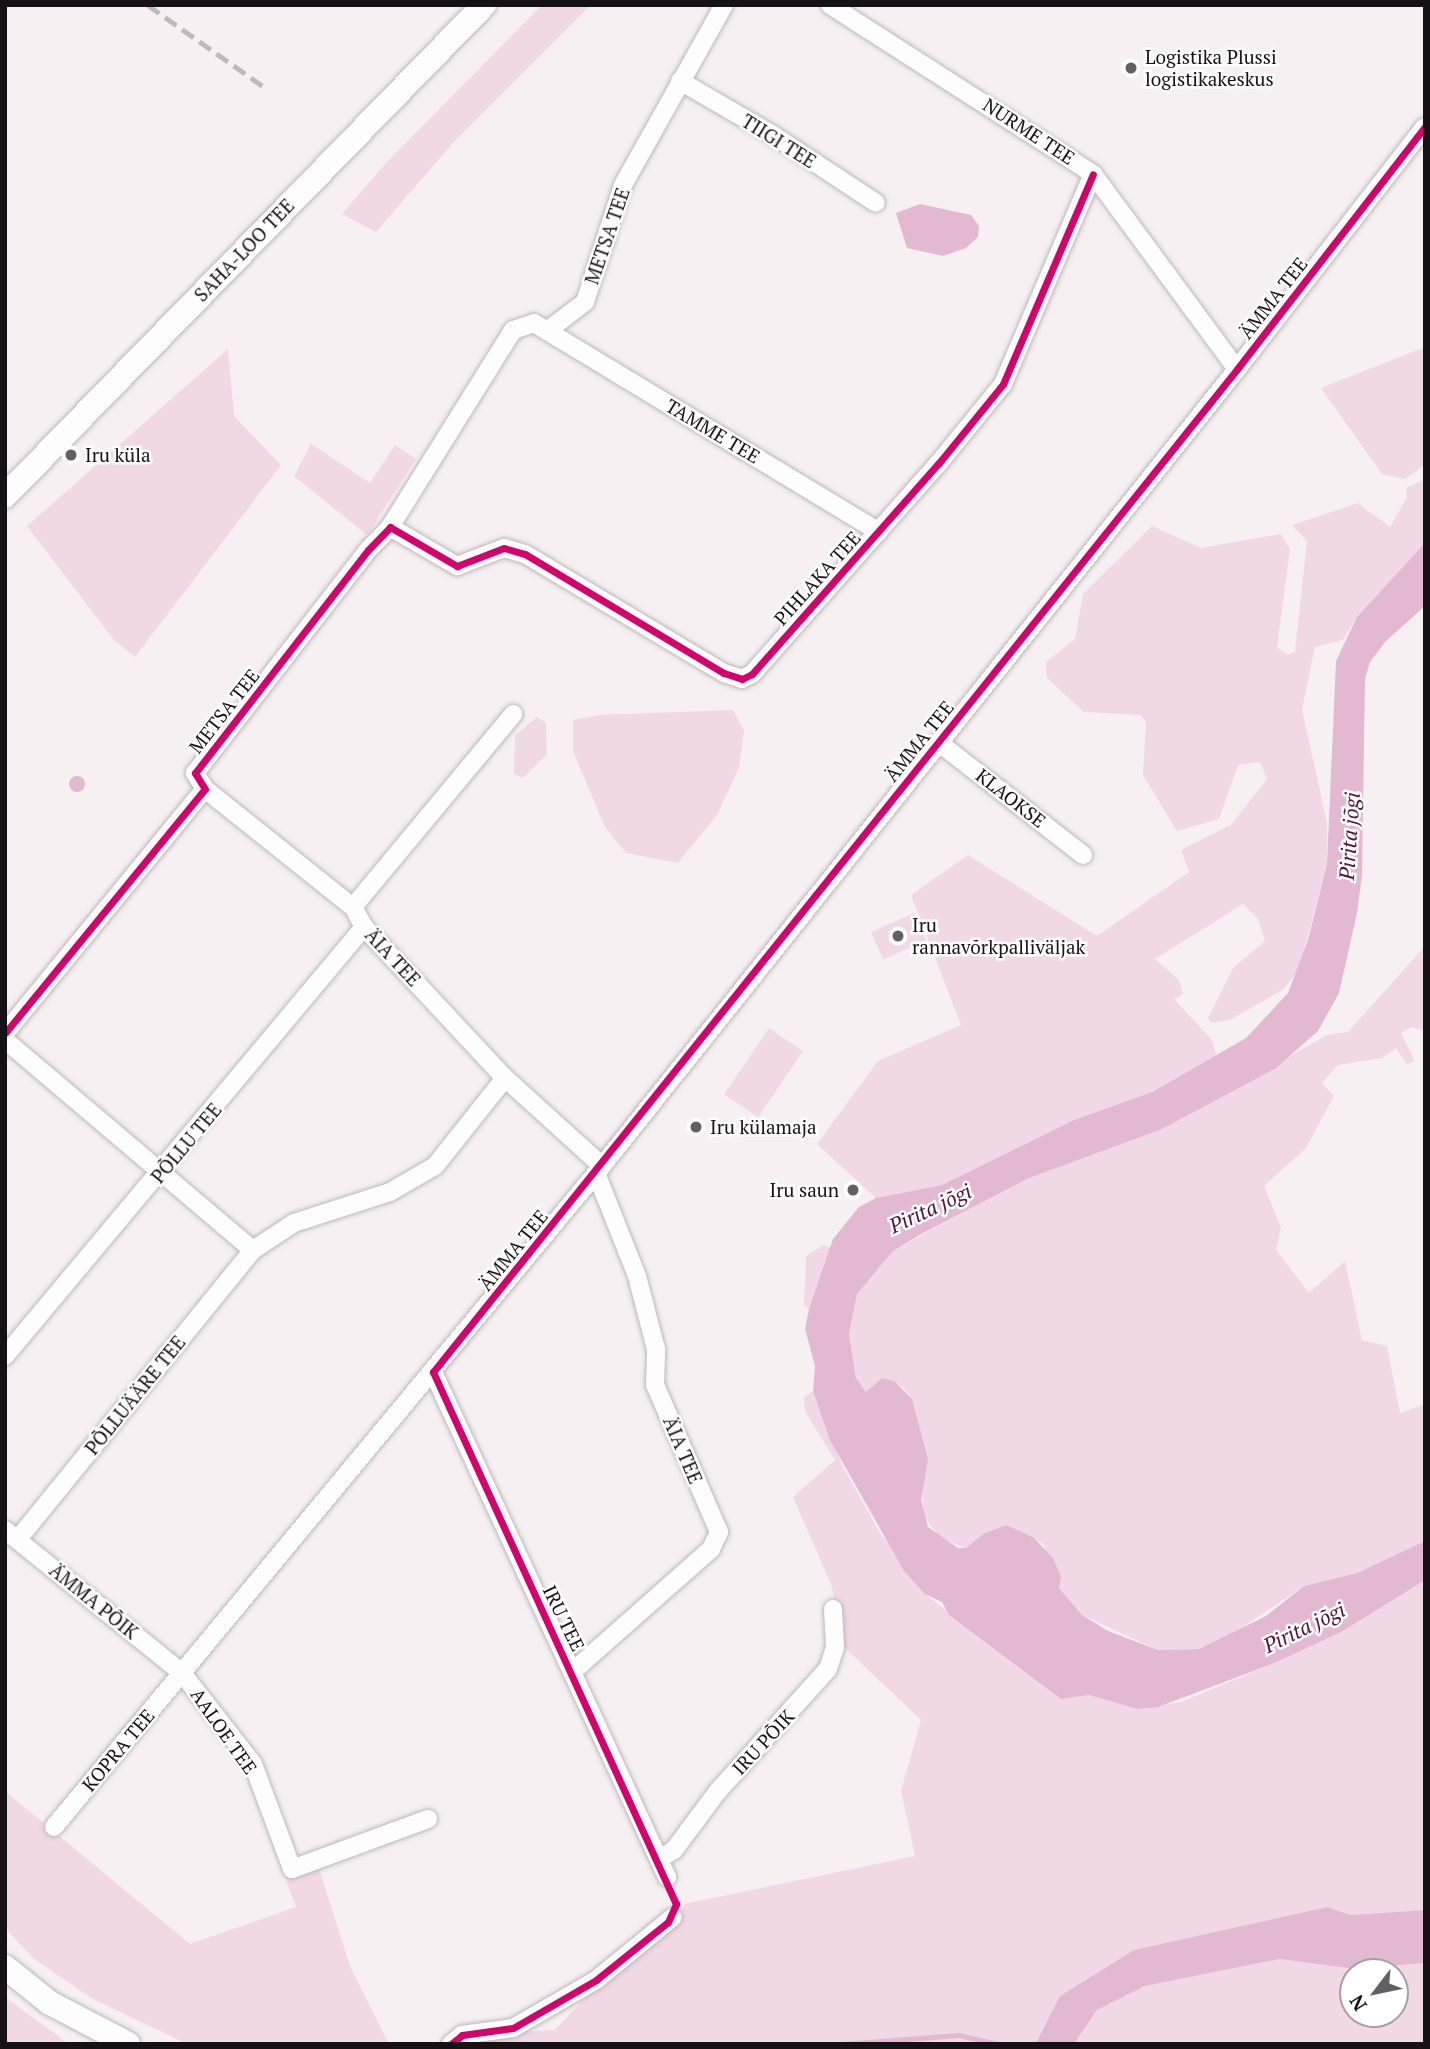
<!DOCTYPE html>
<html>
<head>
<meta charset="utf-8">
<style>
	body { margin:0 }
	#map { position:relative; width:1430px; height:2049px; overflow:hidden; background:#f6f0f3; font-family:"PT Serif",serif }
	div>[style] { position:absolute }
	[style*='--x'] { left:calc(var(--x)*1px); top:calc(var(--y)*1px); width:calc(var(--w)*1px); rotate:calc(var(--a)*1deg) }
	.green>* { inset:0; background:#f0d8e5; transform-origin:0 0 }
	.water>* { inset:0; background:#e3b9d1 }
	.round { border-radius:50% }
	.stream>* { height:4.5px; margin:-2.25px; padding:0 2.25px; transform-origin:2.25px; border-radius:2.25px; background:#e3b9d1 }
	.roads { filter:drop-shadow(0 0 2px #bdb8ba) drop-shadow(0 0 2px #bdb8ba) }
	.street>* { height:18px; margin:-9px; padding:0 9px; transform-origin:9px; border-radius:9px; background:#fefdfd }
	.secondary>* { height:24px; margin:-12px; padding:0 12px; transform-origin:12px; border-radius:12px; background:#fefdfd }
	.rail>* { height:4.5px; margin-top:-2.25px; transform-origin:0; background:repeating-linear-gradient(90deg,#bcbbbc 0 14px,transparent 0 21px) }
	.cycleway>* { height:7px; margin:-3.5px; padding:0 3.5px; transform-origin:3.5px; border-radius:3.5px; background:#d6006c }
	.dots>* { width:19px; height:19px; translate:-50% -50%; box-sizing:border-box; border:4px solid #fff; border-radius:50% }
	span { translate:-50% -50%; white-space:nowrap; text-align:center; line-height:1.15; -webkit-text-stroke:5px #fff; paint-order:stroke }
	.poi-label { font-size:19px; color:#161114 }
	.left { translate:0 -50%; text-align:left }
	.right { translate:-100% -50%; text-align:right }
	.street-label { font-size:19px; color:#161114 }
	.water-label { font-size:21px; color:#53103d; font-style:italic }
	.frame { position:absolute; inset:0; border:7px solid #161114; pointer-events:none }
	.north { position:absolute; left:1339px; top:1958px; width:70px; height:70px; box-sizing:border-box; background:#fff; border:2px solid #a2a0a1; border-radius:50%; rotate:238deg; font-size:19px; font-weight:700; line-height:28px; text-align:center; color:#161114 }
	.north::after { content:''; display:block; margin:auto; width:24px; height:32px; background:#645f62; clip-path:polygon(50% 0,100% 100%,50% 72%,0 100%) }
</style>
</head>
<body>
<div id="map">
	<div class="green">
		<div style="clip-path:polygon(542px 5px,591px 5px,451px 145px,376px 232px,342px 214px,386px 163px)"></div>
		<div style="clip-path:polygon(1425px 347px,1425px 465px,1405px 479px,1382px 474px,1321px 388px)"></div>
		<div style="clip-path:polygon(228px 349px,234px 416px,281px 465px,135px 657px,114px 640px,27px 526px)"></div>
		<div style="clip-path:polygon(311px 444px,370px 483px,395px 445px,416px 459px,367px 535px,294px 476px)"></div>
		<div style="clip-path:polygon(1425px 479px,1425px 543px,1357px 617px,1343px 640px,1315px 647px,1302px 709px,1327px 823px,1327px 864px,1299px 970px,1284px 989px,1230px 1020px,1211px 1023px,1208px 1018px,1233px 968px,1265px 941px,1258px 919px,1243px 904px,1155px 959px,1179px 980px,1183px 994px,1174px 999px,1212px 1040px,1216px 1055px,1152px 1092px,1074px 1120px,942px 1185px,876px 1198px,817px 1144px,878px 1061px,961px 1025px,911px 895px,968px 855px,1097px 936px,1189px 872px,1181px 850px,1231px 825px,1267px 779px,1260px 762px,1238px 765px,1219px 819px,1177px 831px,1143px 775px,1146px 722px,1141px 715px,1084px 712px,1047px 678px,1046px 662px,1075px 639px,1083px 594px,1152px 526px,1201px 548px,1281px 534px,1290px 549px,1277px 647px,1287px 655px,1295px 652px,1307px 541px,1292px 525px,1358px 503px,1390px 527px,1407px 497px,1406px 488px)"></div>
		<div style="clip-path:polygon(733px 710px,744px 730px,739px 768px,717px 815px,678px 863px,626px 853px,605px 827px,573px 751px,573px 720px,599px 715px)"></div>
		<div style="clip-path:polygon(537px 717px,546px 723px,547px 754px,523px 778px,514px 774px,515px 736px)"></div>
		<div style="left:914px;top:913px;width:30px;height:47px;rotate:66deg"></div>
		<div style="clip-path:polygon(1425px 946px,1425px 1032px,1412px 1027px,1401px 1033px,1415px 1061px,1407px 1064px,1396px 1048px,1382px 1058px,1338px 1065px,1322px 1083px,1334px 1096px,1306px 1148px,1264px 1186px,1281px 1227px,1276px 1250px,1309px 1293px,1345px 1261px,1362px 1340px,1387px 1346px,1400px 1413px,1425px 1404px,1425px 1541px,1357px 1573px,1304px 1586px,1222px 1641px,1199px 1649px,1158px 1650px,1082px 1615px,1059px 1588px,1044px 1545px,1033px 1537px,1006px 1525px,983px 1534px,966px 1548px,940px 1538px,923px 1515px,922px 1477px,928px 1459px,912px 1399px,904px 1388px,882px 1378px,866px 1392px,856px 1378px,849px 1334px,857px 1294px,865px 1284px,893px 1251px,939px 1225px,1029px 1178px,1160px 1130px,1327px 1035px,1348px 1032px)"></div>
		<div style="left:769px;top:1028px;width:41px;height:80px;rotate:34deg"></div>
		<div style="clip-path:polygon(824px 1245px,831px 1248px,809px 1309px,804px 1305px,806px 1256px)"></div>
		<div style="clip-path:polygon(813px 1391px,842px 1465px,879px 1531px,925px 1594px,1061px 1699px,1089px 1695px,1137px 1709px,1181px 1702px,1272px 1664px,1425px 1580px,1425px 1910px,1351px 1915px,1327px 1907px,1134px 1950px,1060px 1996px,1034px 2044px,458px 2044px,515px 2032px,555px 2030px,587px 1996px,673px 1926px,684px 1904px,915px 1856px,901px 1791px,921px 1720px,845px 1648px,831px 1584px,793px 1497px,835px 1460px,805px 1411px,804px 1397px)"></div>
		<div style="clip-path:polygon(5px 1713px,6px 1792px,190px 1944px,296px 1907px,285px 1877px,318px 1865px,350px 1966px,389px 2044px,187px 2044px,91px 1998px,33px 1958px,5px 1928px)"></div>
		<div style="clip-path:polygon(evenodd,1280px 1959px,1355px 1969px,1425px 1963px,1425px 2044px,1074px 2044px,1097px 2010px,1145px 1986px,1280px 1959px,1353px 1972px,1395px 1972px,1395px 2014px,1353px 2014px,1353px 1972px)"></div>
		<div style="clip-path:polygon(5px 1997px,69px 2044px,5px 2044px)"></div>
	</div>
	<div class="water">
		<div style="clip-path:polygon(920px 204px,971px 215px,979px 226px,978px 237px,966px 248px,943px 256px,907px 248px,896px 213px)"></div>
		<div style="clip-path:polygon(1425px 543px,1425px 606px,1385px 642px,1370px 662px,1365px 679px,1362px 875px,1357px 913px,1339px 993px,1318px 1031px,1276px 1068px,1160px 1130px,1029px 1178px,923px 1233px,893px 1251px,857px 1294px,849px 1334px,856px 1378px,866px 1392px,882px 1378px,894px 1381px,912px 1399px,928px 1459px,921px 1500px,928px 1527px,958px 1548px,966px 1548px,983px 1534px,1006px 1525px,1033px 1537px,1053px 1558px,1061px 1577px,1059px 1588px,1082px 1615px,1108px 1631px,1158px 1650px,1199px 1649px,1266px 1616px,1304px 1586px,1357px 1573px,1425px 1541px,1425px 1580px,1341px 1632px,1272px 1664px,1158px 1707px,1137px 1709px,1089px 1695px,1061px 1699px,949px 1615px,942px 1602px,925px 1594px,904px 1571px,830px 1440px,813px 1391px,815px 1366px,805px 1329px,809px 1309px,833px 1239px,859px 1207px,876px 1198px,942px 1185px,1074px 1120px,1152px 1092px,1246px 1038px,1288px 993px,1308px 940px,1327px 864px,1336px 661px,1357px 617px)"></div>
		<div class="round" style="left:69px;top:776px;width:16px;height:16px"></div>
		<div style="clip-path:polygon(1327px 1907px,1351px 1915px,1425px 1910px,1425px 1963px,1355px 1969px,1280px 1959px,1145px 1986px,1097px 2010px,1074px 2044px,1035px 2044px,1060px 1996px,1134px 1950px)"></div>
	</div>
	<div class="stream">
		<div style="--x:841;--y:2044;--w:118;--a:-4.4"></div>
		<div style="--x:959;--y:2035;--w:39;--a:13"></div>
	</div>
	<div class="roads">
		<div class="street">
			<div style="--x:830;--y:5;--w:313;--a:32.7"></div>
			<div style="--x:1093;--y:174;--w:242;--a:53.6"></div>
			<div style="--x:680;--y:81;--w:108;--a:30.1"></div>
			<div style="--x:773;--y:135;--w:123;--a:33.4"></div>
			<div style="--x:547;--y:331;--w:48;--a:-37.3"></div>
			<div style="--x:585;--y:302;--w:123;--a:-72"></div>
			<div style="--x:623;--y:185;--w:206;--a:-60.7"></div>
			<div style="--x:390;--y:527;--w:232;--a:-58"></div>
			<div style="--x:513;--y:330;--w:22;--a:-18"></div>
			<div style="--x:534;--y:323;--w:403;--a:31.2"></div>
			<div style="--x:938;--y:742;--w:184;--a:37.9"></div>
			<div style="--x:205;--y:789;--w:189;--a:38.6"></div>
			<div style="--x:353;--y:907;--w:23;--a:61"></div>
			<div style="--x:364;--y:927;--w:207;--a:47"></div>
			<div style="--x:505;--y:1078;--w:131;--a:42.2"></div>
			<div style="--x:353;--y:907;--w:251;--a:-50.3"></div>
			<div style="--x:5;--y:1033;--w:315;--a:-50.7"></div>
			<div style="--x:205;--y:789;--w:19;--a:-122"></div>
			<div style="--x:195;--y:773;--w:282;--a:-52.2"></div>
			<div style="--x:368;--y:550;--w:32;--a:-46"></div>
			<div style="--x:390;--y:527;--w:78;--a:30.2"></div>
			<div style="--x:457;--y:566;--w:50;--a:-21"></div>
			<div style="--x:504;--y:548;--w:22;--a:16"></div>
			<div style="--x:525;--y:554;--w:232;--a:30.9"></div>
			<div style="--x:724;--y:673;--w:19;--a:18"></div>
			<div style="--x:742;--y:679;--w:11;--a:-27"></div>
			<div style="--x:752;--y:674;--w:281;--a:-48.5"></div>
			<div style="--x:938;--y:464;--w:103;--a:-50.9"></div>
			<div style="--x:1003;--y:384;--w:228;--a:-66.8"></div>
			<div style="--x:5;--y:1040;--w:325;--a:40.3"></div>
			<div style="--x:5;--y:1356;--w:559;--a:-50.08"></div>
			<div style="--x:433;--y:1372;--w:557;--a:65.14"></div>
			<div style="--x:5;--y:1530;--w:228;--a:38.9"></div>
			<div style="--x:182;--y:1673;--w:115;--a:52"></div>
			<div style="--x:253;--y:1764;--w:112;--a:69.6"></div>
			<div style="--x:292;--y:1869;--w:145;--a:-20.2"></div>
			<div style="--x:18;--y:1539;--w:372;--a:-50.9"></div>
			<div style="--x:253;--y:1250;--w:49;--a:-33.4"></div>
			<div style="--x:294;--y:1223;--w:101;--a:-17.9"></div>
			<div style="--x:390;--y:1192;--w:52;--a:-30"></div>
			<div style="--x:435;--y:1166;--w:112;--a:-51.5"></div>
			<div style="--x:572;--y:1672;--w:186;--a:-41.5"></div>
			<div style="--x:711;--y:1549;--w:19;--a:-65"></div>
			<div style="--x:719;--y:1532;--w:160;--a:-113.5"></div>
			<div style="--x:655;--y:1385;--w:36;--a:-88"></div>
			<div style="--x:656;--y:1349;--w:75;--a:-104.6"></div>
			<div style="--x:637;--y:1276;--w:111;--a:-111.7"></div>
			<div style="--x:54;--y:1827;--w:859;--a:-50.34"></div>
			<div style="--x:602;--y:1166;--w:1019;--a:-51.45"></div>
			<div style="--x:1237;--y:369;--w:306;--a:-52.2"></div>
			<div style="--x:659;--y:1859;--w:17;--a:-31"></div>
			<div style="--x:674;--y:1850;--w:74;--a:-53.3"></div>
			<div style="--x:718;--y:1791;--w:164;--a:-48"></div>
			<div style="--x:828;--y:1669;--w:23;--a:-72"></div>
			<div style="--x:835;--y:1647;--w:38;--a:-93"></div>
			<div style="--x:451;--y:2044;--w:14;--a:-39"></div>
			<div style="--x:462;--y:2035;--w:51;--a:-7.8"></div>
			<div style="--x:513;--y:2028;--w:96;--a:-30"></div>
			<div style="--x:596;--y:1980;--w:99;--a:-39.3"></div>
		</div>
		<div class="secondary">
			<div style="--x:5;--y:496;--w:686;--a:-45.71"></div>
			<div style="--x:5;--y:1967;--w:58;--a:38.7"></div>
			<div style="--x:50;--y:2003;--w:88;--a:27.7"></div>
		</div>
	</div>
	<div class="rail">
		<div style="--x:148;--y:5;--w:141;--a:35.2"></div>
	</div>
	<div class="cycleway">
		<div style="--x:5;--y:1033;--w:315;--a:-50.7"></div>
		<div style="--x:205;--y:789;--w:19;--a:-122"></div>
		<div style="--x:195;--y:773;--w:282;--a:-52.2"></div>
		<div style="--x:368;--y:550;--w:32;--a:-46"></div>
		<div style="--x:390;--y:527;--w:78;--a:30.2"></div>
		<div style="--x:457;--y:566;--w:50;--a:-21"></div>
		<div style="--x:504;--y:548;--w:22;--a:16"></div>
		<div style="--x:525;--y:554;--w:232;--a:30.9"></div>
		<div style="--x:724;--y:673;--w:19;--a:18"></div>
		<div style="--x:742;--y:679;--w:11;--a:-27"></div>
		<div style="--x:752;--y:674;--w:281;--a:-48.5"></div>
		<div style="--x:938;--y:464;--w:103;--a:-50.9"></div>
		<div style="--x:1003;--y:384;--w:228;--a:-66.8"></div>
		<div style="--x:451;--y:2044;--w:14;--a:-39"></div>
		<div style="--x:462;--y:2035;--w:51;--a:-7.8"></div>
		<div style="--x:513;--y:2028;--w:96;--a:-30"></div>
		<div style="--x:596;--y:1980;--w:92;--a:-38.9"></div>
		<div style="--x:668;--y:1922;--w:20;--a:-66"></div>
		<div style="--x:676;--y:1904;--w:585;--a:-114.55"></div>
		<div style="--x:433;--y:1372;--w:1285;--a:-51.28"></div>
		<div style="--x:1237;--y:369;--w:306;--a:-52.2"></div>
	</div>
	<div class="dots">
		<div style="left:1131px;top:68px;background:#645f62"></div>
		<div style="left:71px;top:455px;background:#645f62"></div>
		<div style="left:898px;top:936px;background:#645f62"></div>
		<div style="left:696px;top:1127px;background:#645f62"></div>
		<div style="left:853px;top:1190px;background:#645f62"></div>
	</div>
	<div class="poi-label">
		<span class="left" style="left:1145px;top:68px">Logistika Plussi<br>logistikakeskus</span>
		<span class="left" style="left:85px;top:455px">Iru küla</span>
		<span class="left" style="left:912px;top:936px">Iru<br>rannavõrkpalliväljak</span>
		<span class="left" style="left:710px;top:1127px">Iru külamaja</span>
		<span class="right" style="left:839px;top:1190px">Iru saun</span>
	</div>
	<div class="street-label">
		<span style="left:1029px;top:131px;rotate:33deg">NURME TEE</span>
		<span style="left:779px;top:141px;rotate:32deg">TIIGI TEE</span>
		<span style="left:607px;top:236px;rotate:-71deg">METSA TEE</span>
		<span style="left:244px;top:250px;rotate:-46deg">SAHA-LOO TEE</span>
		<span style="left:1273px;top:298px;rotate:-52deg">ÄMMA TEE</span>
		<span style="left:713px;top:431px;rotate:31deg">TAMME TEE</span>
		<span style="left:817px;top:578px;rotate:-48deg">PIHLAKA TEE</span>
		<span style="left:224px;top:711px;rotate:-52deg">METSA TEE</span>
		<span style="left:919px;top:741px;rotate:-51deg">ÄMMA TEE</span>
		<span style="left:1011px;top:798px;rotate:38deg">KLAOKSE</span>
		<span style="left:393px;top:957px;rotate:47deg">ÄIA TEE</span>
		<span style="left:186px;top:1143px;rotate:-50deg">PÕLLU TEE</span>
		<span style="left:513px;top:1250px;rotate:-51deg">ÄMMA TEE</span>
		<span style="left:135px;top:1395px;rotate:-51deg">PÕLLUÄÄRE TEE</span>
		<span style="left:683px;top:1450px;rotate:67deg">ÄIA TEE</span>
		<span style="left:94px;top:1601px;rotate:39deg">ÄMMA PÕIK</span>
		<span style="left:564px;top:1618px;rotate:64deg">IRU TEE</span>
		<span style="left:224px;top:1731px;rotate:55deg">AALOE TEE</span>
		<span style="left:763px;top:1742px;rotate:-47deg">IRU PÕIK</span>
		<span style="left:118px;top:1750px;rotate:-50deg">KOPRA TEE</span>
	</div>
	<div class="water-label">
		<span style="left:1349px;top:836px;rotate:-86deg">Pirita jõgi</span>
		<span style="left:930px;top:1208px;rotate:-25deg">Pirita jõgi</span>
		<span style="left:1304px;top:1627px;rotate:-26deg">Pirita jõgi</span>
	</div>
	<div class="frame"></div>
	<div class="north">N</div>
</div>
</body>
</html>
